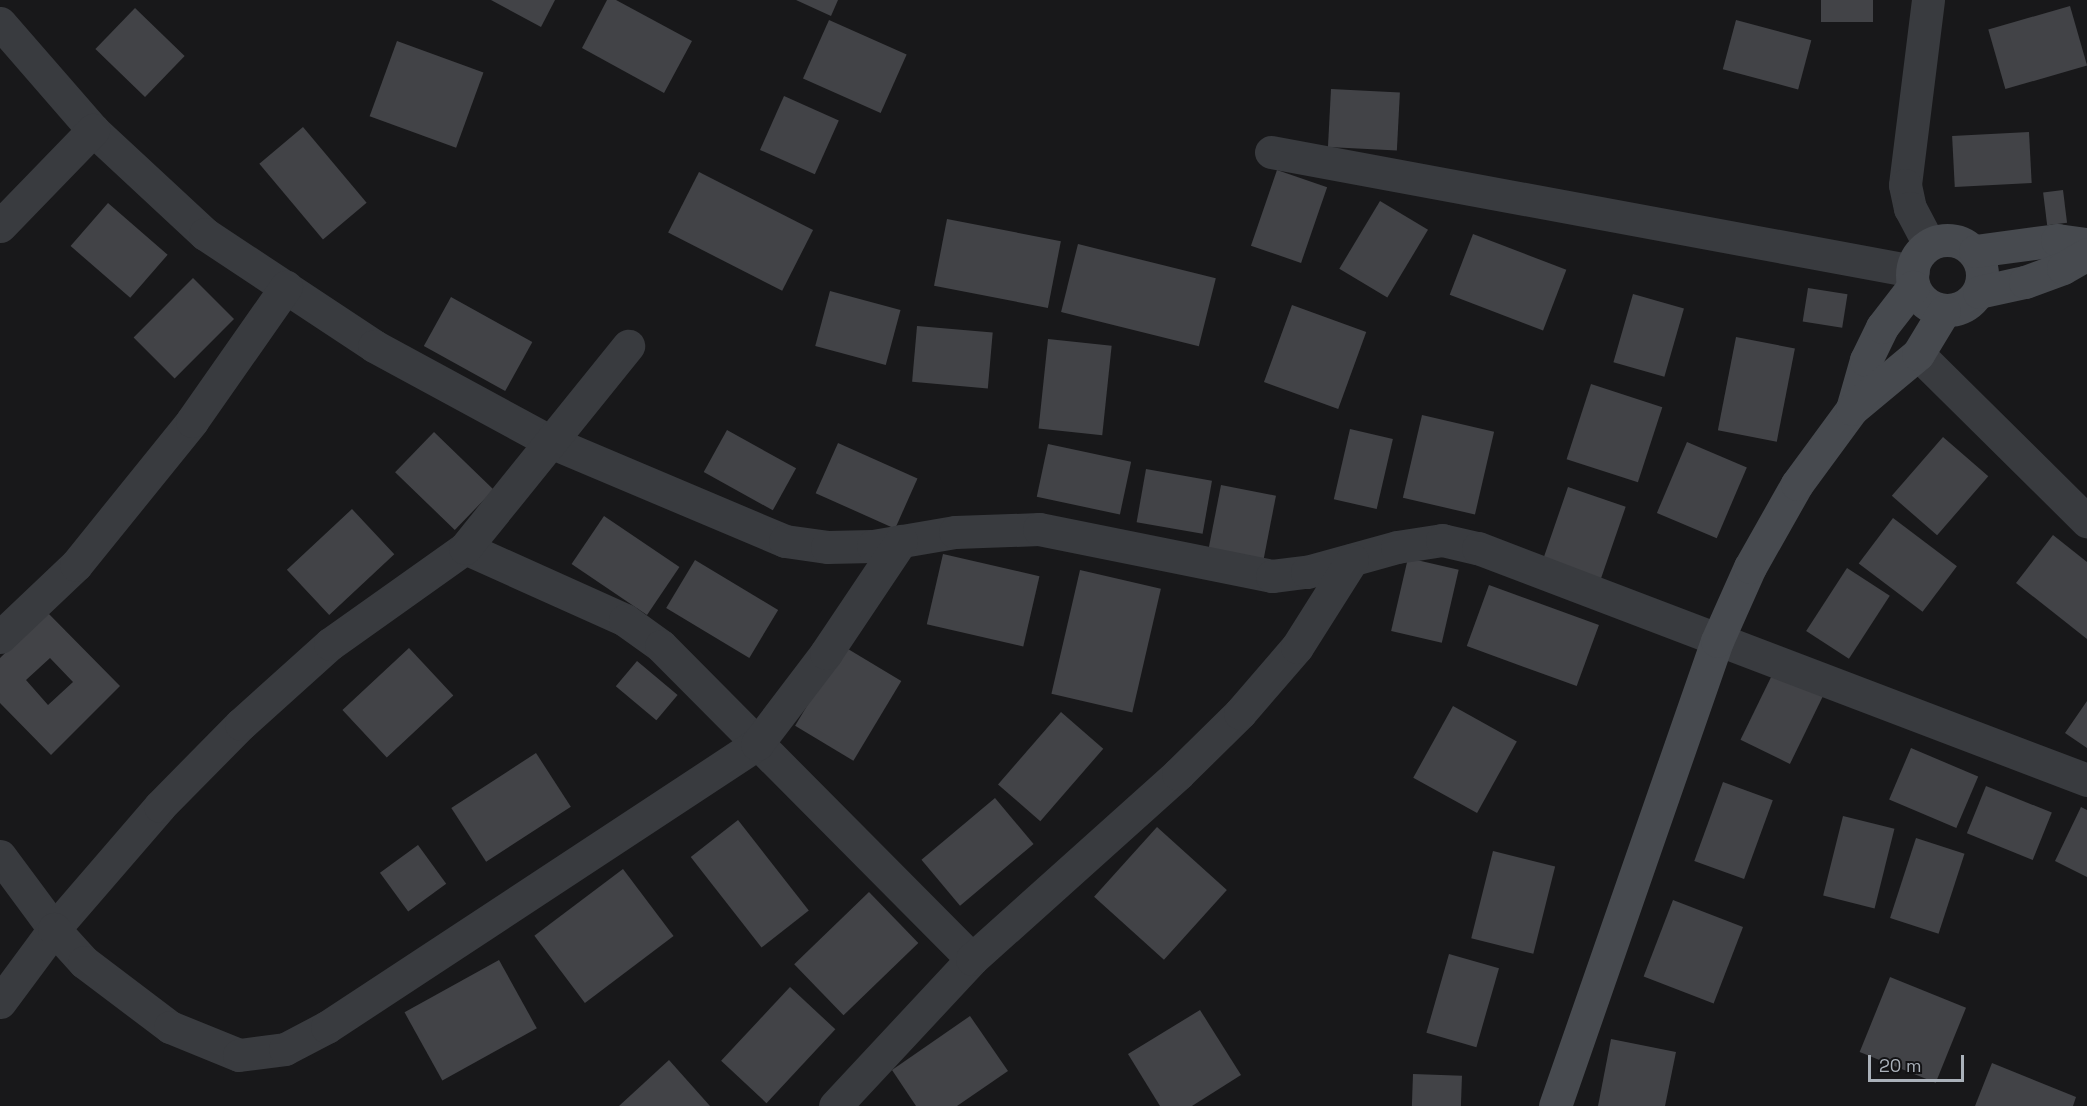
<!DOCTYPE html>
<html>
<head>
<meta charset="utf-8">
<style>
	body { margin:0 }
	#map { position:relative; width:2087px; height:1106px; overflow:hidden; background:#18181a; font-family:"Space Grotesk",sans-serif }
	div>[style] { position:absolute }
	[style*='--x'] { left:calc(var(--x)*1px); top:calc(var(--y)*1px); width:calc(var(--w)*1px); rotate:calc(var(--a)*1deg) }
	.building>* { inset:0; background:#424347; transform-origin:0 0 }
	.street>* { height:33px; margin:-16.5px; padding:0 16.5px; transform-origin:16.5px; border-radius:16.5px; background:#393b3f }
	.secondary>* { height:33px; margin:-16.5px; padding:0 16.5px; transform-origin:16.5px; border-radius:16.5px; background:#474a4f }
	.secondary>.ring { margin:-16.5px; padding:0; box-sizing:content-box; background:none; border:33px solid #474a4f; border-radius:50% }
	span { translate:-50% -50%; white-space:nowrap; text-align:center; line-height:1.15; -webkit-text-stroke:6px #131315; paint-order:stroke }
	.scale { position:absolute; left:1868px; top:1055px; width:96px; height:27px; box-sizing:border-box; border:3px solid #aab1ba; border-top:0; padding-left:8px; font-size:18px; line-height:21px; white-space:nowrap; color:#aab1ba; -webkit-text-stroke:4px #131315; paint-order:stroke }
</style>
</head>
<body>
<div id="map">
	<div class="building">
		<div style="clip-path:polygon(491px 0,555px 0,541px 27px)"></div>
		<div style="clip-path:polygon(607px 0,616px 0,692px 41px,664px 93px,582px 48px)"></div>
		<div style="clip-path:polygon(796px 0,838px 0,831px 16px)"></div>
		<div style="left:1821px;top:0;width:52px;height:22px"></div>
		<div style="left:2070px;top:6px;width:62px;height:85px;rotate:74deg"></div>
		<div style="left:135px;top:8px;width:69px;height:57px;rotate:44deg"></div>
		<div style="left:829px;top:20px;width:85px;height:64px;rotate:24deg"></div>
		<div style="left:1736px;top:20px;width:78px;height:51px;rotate:15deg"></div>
		<div style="left:397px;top:41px;width:92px;height:80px;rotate:20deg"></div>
		<div style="left:1331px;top:89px;width:69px;height:58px;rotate:3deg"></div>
		<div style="left:784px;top:96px;width:60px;height:59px;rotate:24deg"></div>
		<div style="left:303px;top:127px;width:99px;height:57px;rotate:50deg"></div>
		<div style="left:2029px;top:132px;width:51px;height:77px;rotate:87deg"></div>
		<div style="left:1277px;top:170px;width:53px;height:80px;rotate:19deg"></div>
		<div style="left:699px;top:172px;width:128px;height:68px;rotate:27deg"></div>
		<div style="left:2063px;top:190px;width:33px;height:20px;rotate:83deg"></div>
		<div style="left:1380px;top:201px;width:56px;height:79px;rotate:31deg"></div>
		<div style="left:108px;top:203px;width:79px;height:57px;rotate:41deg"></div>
		<div style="left:947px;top:219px;width:116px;height:68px;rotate:11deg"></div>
		<div style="left:1473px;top:234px;width:100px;height:65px;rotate:21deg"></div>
		<div style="left:1078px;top:244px;width:142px;height:70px;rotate:14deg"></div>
		<div style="left:193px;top:278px;width:58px;height:84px;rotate:45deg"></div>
		<div style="left:1808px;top:288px;width:40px;height:34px;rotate:9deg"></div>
		<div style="left:830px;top:291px;width:73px;height:57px;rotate:15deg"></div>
		<div style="left:1633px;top:294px;width:53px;height:71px;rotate:16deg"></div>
		<div style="left:451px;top:297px;width:93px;height:56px;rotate:29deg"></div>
		<div style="left:1292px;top:305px;width:79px;height:82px;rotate:20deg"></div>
		<div style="left:917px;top:326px;width:76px;height:56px;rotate:5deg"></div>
		<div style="left:1736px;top:337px;width:60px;height:95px;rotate:11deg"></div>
		<div style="left:1048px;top:339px;width:64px;height:90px;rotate:6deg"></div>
		<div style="left:1591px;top:384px;width:75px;height:79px;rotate:18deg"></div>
		<div style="left:1422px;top:415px;width:74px;height:85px;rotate:13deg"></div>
		<div style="left:1350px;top:429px;width:44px;height:72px;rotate:13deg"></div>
		<div style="left:727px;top:430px;width:79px;height:48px;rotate:29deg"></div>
		<div style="left:434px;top:432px;width:83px;height:56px;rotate:44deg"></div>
		<div style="left:1943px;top:437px;width:60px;height:78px;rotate:41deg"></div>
		<div style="left:1687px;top:442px;width:65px;height:77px;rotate:23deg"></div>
		<div style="left:838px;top:443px;width:87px;height:55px;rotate:24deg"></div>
		<div style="left:1048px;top:444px;width:85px;height:54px;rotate:12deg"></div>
		<div style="left:1146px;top:469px;width:67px;height:54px;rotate:10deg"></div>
		<div style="left:1221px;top:485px;width:56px;height:76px;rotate:11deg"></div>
		<div style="left:1568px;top:487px;width:61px;height:83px;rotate:19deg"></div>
		<div style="left:352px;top:509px;width:62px;height:89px;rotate:47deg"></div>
		<div style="left:604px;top:516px;width:91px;height:58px;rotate:34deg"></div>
		<div style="left:1893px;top:518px;width:80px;height:57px;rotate:37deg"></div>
		<div style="clip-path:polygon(2053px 535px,2087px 562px,2087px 639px,2016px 583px)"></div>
		<div style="left:943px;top:554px;width:99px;height:72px;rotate:13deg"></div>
		<div style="left:1408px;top:558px;width:52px;height:75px;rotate:13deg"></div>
		<div style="left:695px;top:560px;width:97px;height:56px;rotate:31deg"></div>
		<div style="left:1847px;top:568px;width:51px;height:75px;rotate:33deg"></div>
		<div style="left:1080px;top:570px;width:83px;height:127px;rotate:13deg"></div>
		<div style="left:1489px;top:585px;width:117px;height:65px;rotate:20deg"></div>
		<div style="clip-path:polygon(evenodd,47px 612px,120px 686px,51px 755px,0 703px,0 658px,47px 612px,50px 658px,73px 682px,48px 705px,26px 680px,50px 658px)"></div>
		<div style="left:843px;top:646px;width:68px;height:93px;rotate:31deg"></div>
		<div style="left:409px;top:648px;width:65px;height:91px;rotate:47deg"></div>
		<div style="left:637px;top:661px;width:53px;height:33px;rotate:40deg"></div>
		<div style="left:1776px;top:667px;width:55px;height:81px;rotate:26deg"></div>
		<div style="clip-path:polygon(2087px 701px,2087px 748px,2065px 733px)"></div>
		<div style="left:1453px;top:706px;width:73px;height:82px;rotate:29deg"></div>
		<div style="left:1061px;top:712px;width:56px;height:96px;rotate:41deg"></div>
		<div style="left:1911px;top:748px;width:73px;height:56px;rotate:23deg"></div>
		<div style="left:536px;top:753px;width:64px;height:101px;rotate:57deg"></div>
		<div style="left:1723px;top:782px;width:53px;height:84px;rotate:20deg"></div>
		<div style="left:1986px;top:786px;width:71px;height:51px;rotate:22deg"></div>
		<div style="left:995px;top:798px;width:60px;height:96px;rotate:50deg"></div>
		<div style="clip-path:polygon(2081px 807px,2087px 810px,2087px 877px,2055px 861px)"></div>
		<div style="left:1843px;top:816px;width:53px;height:82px;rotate:14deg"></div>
		<div style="left:738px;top:820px;width:115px;height:60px;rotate:52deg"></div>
		<div style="left:1157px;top:827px;width:94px;height:94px;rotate:42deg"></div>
		<div style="left:1916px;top:838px;width:51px;height:84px;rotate:18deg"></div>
		<div style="left:418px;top:845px;width:48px;height:47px;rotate:54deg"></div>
		<div style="left:1493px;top:851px;width:64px;height:90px;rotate:14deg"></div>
		<div style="left:623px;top:869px;width:84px;height:111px;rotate:53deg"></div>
		<div style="left:869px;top:892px;width:71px;height:104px;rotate:46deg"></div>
		<div style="left:1673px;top:900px;width:75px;height:82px;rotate:21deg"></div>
		<div style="left:1449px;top:954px;width:52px;height:82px;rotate:16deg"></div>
		<div style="left:499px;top:960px;width:78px;height:108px;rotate:61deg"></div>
		<div style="left:1890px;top:977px;width:82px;height:81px;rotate:22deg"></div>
		<div style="left:790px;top:987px;width:62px;height:101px;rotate:43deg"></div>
		<div style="clip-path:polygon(1200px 1010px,1241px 1075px,1192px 1106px,1160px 1106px,1128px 1054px)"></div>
		<div style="clip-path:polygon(970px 1016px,1008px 1071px,957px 1106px,916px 1106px,892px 1070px)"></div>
		<div style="clip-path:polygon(1611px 1039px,1676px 1052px,1665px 1106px,1598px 1106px)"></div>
		<div style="clip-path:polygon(669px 1060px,710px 1106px,619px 1106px)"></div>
		<div style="clip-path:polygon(1992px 1063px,2076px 1097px,2073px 1106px,1975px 1106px)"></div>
		<div style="left:1413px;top:1074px;width:49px;height:32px;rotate:2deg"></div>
	</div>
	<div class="street">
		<div style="--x:1928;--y:0;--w:186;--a:97.1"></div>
		<div style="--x:1905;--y:185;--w:24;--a:78"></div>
		<div style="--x:1910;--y:208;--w:41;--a:62.2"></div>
		<div style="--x:0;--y:23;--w:142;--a:49"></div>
		<div style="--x:93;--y:130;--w:153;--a:42.9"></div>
		<div style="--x:205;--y:234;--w:203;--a:33.5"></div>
		<div style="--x:374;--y:346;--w:204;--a:28.5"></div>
		<div style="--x:553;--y:443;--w:252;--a:22.9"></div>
		<div style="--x:785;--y:541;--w:42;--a:8.1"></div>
		<div style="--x:827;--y:547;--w:46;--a:-1.2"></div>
		<div style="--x:873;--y:546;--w:83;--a:-9.7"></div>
		<div style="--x:955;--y:532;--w:84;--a:-2"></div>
		<div style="--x:1039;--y:529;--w:238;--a:11.4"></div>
		<div style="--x:1272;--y:576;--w:35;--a:-7"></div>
		<div style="--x:1307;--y:572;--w:93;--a:-15.5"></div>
		<div style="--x:1397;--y:547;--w:46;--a:-8.8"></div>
		<div style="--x:1442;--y:540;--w:37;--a:13"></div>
		<div style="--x:1478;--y:548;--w:652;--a:20.85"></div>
		<div style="--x:1271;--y:152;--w:653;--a:10.5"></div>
		<div style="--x:0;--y:226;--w:134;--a:-45.9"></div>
		<div style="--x:1918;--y:354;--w:238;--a:44.7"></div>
		<div style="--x:465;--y:548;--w:175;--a:24.2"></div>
		<div style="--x:625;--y:620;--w:44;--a:35.8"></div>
		<div style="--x:661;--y:646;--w:441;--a:45.2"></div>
		<div style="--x:0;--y:637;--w:105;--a:-43.5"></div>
		<div style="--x:76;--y:565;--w:185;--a:-51.1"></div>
		<div style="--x:192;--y:421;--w:164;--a:-55"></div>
		<div style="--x:0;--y:856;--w:91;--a:53.5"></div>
		<div style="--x:54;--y:929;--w:162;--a:-49.2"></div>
		<div style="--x:160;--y:806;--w:115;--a:-45.4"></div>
		<div style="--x:241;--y:724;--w:120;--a:-42"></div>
		<div style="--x:330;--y:644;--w:166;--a:-35.4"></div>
		<div style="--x:465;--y:548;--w:260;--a:-51.1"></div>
		<div style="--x:0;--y:1002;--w:91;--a:-53.5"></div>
		<div style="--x:54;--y:929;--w:45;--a:47.7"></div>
		<div style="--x:84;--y:962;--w:108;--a:37.1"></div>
		<div style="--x:170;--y:1027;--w:74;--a:22.1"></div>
		<div style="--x:239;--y:1055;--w:46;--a:-7.4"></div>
		<div style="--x:285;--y:1049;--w:47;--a:-27.6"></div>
		<div style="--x:327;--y:1027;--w:515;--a:-33.35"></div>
		<div style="--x:757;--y:744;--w:114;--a:-52.8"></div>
		<div style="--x:826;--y:653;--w:135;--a:-56.2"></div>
		<div style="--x:835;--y:1106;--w:201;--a:-47"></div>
		<div style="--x:972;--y:959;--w:277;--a:-41.9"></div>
		<div style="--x:1178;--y:774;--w:87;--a:-44.5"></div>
		<div style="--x:1240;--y:713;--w:87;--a:-49.2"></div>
		<div style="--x:1297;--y:647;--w:103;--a:-57.7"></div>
	</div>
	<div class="secondary">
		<div class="ring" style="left:1912px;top:240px;width:37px;height:37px"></div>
		<div style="--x:1975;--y:251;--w:83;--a:-7.6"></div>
		<div style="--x:2057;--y:240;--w:30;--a:8"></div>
		<div style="--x:1979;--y:292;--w:47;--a:-12.3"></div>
		<div style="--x:2025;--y:282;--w:40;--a:-20.2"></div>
		<div style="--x:2063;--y:268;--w:28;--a:-30"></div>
		<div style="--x:1852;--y:409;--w:51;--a:-74.1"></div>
		<div style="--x:1866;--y:360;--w:37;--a:-64"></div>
		<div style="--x:1882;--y:327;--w:51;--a:-52.2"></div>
		<div style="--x:1555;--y:1106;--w:492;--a:-70.8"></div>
		<div style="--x:1717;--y:641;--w:81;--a:-66"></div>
		<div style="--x:1750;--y:567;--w:95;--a:-60.5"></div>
		<div style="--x:1797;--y:484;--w:93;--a:-53.7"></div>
		<div style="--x:1852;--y:409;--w:86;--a:-39.8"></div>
		<div style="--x:1918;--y:354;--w:50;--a:-58.8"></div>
	</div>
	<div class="scale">20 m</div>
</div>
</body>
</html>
